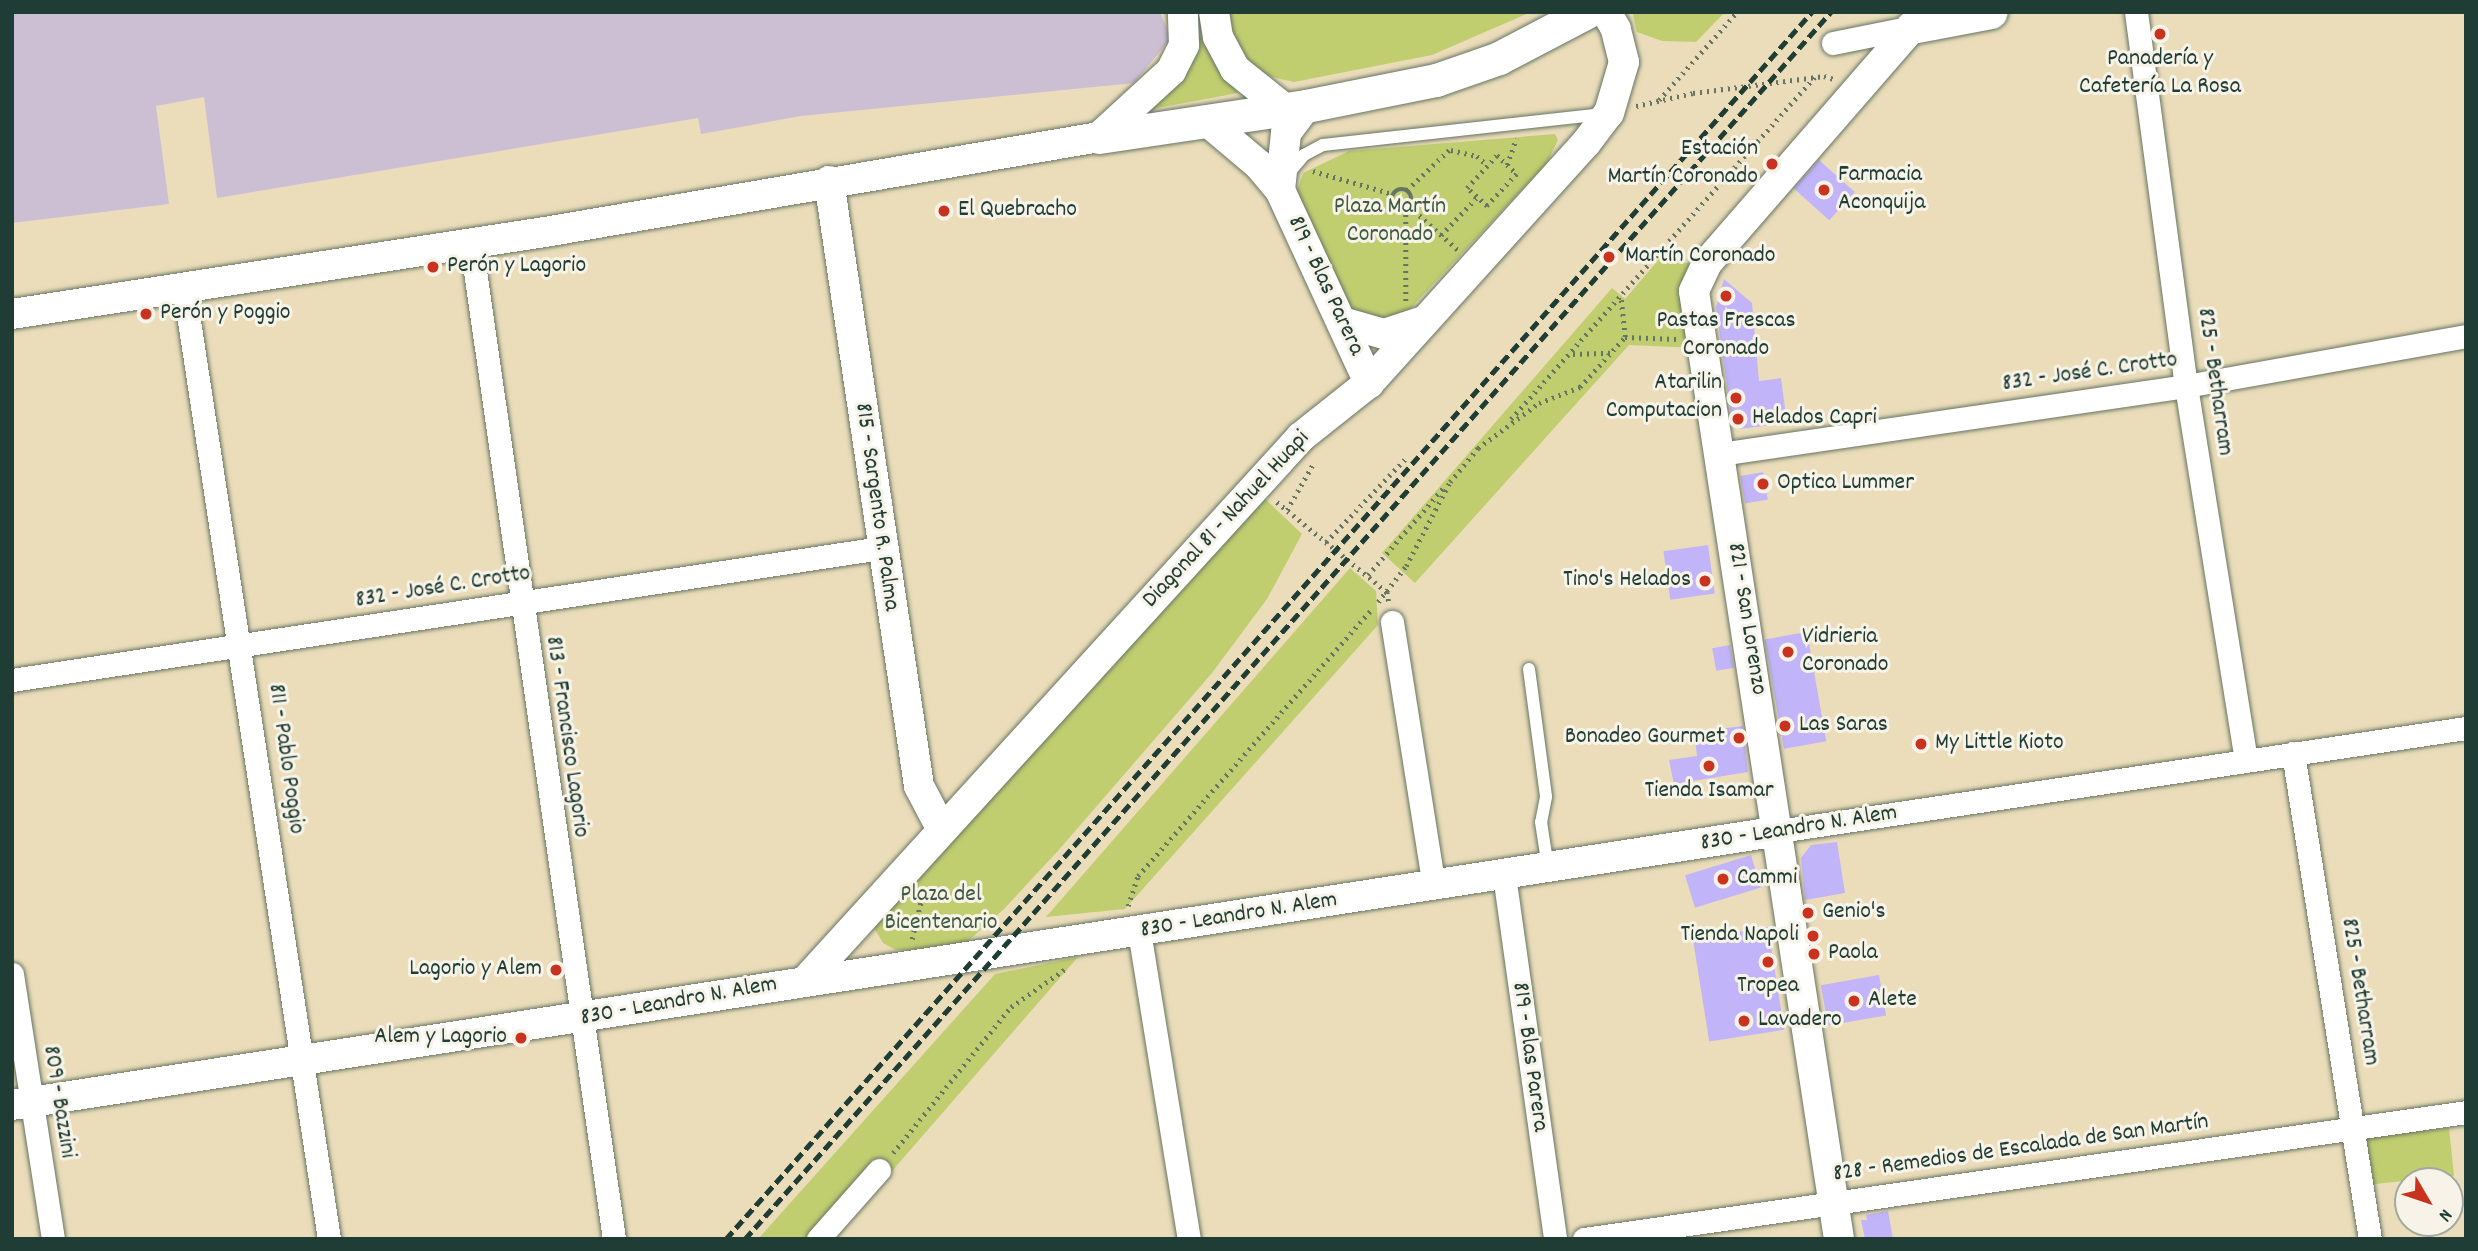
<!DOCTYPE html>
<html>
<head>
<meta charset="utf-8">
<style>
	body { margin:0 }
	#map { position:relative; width:2478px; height:1251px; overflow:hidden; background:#ebddba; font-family:Dekko,sans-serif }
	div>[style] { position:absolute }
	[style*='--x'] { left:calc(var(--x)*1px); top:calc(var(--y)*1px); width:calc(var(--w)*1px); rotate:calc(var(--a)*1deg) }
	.industrial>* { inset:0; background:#ccbfd4 }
	.green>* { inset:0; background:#c1ce70; transform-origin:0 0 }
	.building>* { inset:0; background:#c2b4f8; transform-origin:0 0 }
	.path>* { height:4.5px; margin-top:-2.25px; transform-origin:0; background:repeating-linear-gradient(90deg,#667563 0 2px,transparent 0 7px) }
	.path>.ring { margin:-2.25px; padding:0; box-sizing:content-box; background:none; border:4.5px solid #667563; border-radius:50% }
	.roads { filter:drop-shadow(0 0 2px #667563) drop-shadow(0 0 2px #667563) }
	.service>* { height:12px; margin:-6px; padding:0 6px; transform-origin:6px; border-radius:6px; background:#fff }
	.minor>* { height:23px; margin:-11.5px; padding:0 11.5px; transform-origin:11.5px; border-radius:11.5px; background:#fff }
	.tertiary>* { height:30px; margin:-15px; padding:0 15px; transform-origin:15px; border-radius:15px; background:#fff }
	.secondary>* { height:33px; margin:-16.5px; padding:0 16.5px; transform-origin:16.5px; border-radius:16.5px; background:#fff }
	.rail>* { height:5px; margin-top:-2.5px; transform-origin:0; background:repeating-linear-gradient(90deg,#1f3d34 0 10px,transparent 0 15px) }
	.dots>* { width:19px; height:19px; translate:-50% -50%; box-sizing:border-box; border:4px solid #f7f3e8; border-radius:50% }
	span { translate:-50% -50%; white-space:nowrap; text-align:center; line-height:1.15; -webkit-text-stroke:6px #f7f3e8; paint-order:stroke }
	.poi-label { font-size:24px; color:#1f3d34 }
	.right { translate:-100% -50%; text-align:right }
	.left { translate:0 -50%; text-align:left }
	.park-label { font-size:24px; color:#3f5a40 }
	.street-label { font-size:24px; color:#1f3d34 }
	.frame { position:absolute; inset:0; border:14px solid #1f3d34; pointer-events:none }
	.north { position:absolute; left:2394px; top:1167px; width:70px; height:70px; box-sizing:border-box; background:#f7f3e8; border:2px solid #a1aaa0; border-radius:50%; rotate:129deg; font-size:19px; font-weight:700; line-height:28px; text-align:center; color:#1f3d34 }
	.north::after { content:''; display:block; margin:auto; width:24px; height:32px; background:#c8321e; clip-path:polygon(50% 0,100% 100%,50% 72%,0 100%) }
</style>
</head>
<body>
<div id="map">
	<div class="industrial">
		<div style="clip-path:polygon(12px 12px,1160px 12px,1171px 38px,1134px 83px,801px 116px,701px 134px,698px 118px,217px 198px,204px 97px,156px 106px,169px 204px,12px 223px)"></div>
	</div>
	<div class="green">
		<div style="clip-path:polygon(1226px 12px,1531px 12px,1432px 55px,1294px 82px,1259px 74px,1243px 60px,1226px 32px)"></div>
		<div style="clip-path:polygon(1636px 12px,1725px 12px,1696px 42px,1662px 41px,1637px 32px,1633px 15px)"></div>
		<div style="clip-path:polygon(1199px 35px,1238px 93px,1141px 111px,1176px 78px)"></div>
		<div style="clip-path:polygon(1555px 134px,1558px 140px,1547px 163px,1409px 310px,1389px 319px,1365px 318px,1344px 306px,1296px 194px,1303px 173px,1349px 151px)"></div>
		<div style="clip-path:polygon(1661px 257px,1700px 266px,1696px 348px,1629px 345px,1415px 583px,1382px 553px,1612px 288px,1625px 299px)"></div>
		<div style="clip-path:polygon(1259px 493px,1302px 534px,1267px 599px,1212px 673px,1057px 852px,1004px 909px,959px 949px,896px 950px,883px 943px,873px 926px)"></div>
		<div style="clip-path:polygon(1350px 568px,1376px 591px,1378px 625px,1125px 909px,1046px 917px)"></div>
		<div style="clip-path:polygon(1078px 957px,833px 1239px,758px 1239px,995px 974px)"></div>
		<div style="left:2449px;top:1128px;width:48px;height:84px;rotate:84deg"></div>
	</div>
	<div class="building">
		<div style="left:1819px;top:160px;width:48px;height:38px;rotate:42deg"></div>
		<div style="clip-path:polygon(1724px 279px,1752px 303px,1759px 381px,1781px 378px,1787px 423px,1739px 429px,1732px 423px,1716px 307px)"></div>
		<div style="left:1763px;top:472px;width:28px;height:23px;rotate:80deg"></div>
		<div style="left:1708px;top:545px;width:49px;height:45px;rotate:82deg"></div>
		<div style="left:1807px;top:632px;width:111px;height:43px;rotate:80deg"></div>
		<div style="left:1730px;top:645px;width:23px;height:18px;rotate:80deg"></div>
		<div style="clip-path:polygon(1743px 726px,1748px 772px,1674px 784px,1669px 760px,1697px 756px,1694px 732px)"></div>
		<div style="clip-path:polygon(1837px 842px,1845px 893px,1805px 900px,1801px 858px,1811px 845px)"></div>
		<div style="left:1751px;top:855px;width:34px;height:69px;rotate:73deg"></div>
		<div style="left:1768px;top:927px;width:104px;height:76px;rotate:81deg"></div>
		<div style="left:1879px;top:975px;width:41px;height:59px;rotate:80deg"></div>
		<div style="clip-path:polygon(1888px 1211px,1893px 1239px,1865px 1239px,1861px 1220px,1867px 1220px,1866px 1215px)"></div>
	</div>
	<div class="path">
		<div style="--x:1659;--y:100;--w:118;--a:-48.4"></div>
		<div style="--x:1636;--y:106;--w:58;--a:-12.8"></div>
		<div style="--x:1693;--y:93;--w:132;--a:-7.4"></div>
		<div style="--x:1824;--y:76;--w:10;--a:17"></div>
		<div style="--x:1451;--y:150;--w:27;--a:13"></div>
		<div style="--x:1477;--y:156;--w:13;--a:42"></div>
		<div style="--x:1497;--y:155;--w:28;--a:44"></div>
		<div style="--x:1517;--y:174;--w:44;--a:133.2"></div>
		<div style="--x:1487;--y:206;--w:27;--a:-138"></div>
		<div style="--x:1467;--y:188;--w:45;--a:-47.7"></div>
		<div style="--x:1507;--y:165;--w:28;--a:-71"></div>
		<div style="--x:1313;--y:171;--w:83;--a:16"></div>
		<div class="ring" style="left:1392px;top:189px;width:15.5px;height:15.5px"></div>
		<div style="--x:1407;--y:190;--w:59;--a:-43.6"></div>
		<div style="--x:1409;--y:206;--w:66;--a:41.9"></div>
		<div style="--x:1406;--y:208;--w:94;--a:90"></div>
		<div style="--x:1441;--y:235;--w:52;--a:-46.5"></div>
		<div style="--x:1661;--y:254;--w:22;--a:10"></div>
		<div style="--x:1625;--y:337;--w:51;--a:2.2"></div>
		<div style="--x:1573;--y:354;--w:37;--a:-2"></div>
		<div style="--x:1511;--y:419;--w:458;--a:-48.4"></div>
		<div style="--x:1277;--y:502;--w:142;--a:39.3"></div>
		<div style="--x:1387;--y:592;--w:10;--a:79"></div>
		<div style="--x:1287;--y:510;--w:51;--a:-60.4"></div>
		<div style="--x:1326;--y:542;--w:117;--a:-46.4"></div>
		<div style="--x:1368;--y:575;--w:118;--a:-49.1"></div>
		<div style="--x:1378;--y:602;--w:46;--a:-52.1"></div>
		<div style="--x:1406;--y:566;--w:95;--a:-62.4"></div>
		<div style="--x:1450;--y:482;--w:44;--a:-50.5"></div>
		<div style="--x:1478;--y:448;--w:76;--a:-36.4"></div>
		<div style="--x:1539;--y:403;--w:44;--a:-21.3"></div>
		<div style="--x:1580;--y:387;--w:67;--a:-48"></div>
		<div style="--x:1625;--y:337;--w:39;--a:-96"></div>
		<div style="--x:1128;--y:906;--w:32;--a:-72"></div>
		<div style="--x:1138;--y:876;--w:355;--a:-48.8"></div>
		<div style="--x:912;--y:939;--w:47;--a:-76.6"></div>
		<div style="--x:893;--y:1153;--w:188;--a:-51.1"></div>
		<div style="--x:1011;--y:1007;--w:66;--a:-35.1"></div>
	</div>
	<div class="roads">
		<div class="service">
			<div style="--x:1288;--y:174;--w:25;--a:-50"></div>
			<div style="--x:1304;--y:155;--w:21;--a:-28"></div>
			<div style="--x:1323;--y:145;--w:282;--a:-6.3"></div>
			<div style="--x:1529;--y:669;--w:129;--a:82.4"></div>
			<div style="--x:1546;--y:797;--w:25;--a:101"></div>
			<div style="--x:1541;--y:822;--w:47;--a:81.3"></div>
		</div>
		<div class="minor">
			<div style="--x:2136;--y:12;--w:377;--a:82.4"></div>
			<div style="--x:2186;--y:386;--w:378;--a:80.9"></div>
			<div style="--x:1833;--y:43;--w:81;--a:-11.4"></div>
			<div style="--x:471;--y:243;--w:1006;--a:81.83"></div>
			<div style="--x:184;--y:288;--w:962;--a:81.33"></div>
			<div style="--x:1720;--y:454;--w:471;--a:-8.3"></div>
			<div style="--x:2186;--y:386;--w:284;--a:-10.1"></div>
			<div style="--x:1392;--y:622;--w:267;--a:81"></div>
			<div style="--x:12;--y:680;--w:879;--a:-8.64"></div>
			<div style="--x:2293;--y:753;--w:492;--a:81"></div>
			<div style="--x:1779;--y:831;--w:695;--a:-8.53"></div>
			<div style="--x:1504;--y:875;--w:368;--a:82"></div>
			<div style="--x:1139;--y:931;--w:312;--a:80.8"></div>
			<div style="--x:12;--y:974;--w:268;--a:81.2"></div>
			<div style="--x:818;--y:1239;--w:92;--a:-48.5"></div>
			<div style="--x:1584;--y:1239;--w:891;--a:-8.19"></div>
		</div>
		<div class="tertiary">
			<div style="--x:1214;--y:12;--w:25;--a:81"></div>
			<div style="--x:1218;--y:37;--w:36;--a:62"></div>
			<div style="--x:1235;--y:69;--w:64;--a:38.7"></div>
			<div style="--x:1208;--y:122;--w:67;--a:40.1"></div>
			<div style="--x:1259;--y:165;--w:33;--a:50"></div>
			<div style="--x:1280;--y:190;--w:213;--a:65.2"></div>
			<div style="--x:829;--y:181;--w:612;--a:81.54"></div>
			<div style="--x:919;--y:786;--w:47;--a:62.4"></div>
			<div style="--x:1280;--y:190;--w:57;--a:-84"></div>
			<div style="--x:1286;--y:133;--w:34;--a:-53"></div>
			<div style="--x:12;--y:314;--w:539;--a:-8.75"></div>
			<div style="--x:545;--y:232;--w:562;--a:-9.73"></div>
			<div style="--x:1099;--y:137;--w:98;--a:-42.5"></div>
			<div style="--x:1171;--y:71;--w:29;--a:-63"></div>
			<div style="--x:1184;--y:45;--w:33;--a:-92"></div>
			<div style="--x:1342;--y:322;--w:44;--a:15.9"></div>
			<div style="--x:1384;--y:334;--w:40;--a:-18"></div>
			<div style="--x:806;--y:980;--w:735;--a:-47.65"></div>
			<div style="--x:1301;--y:437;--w:87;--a:-38.5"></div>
			<div style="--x:1369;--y:383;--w:324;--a:-47.9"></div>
			<div style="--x:1586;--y:143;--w:38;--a:-53"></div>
			<div style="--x:1609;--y:113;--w:53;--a:-73.6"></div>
			<div style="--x:1624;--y:62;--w:34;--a:-104"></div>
			<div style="--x:1616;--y:29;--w:20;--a:-120"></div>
			<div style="--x:12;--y:1105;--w:1788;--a:-8.81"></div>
			<div style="--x:1839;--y:1239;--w:959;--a:-98.7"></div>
			<div style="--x:1694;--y:291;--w:31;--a:-65"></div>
			<div style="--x:1707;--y:263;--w:313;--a:-49"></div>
		</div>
		<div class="secondary">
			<div style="--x:1912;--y:27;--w:80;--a:-10.8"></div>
			<div style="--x:1099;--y:137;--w:209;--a:-8.5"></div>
			<div style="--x:1306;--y:106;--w:133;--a:-11.3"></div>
			<div style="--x:1436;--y:80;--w:67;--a:-19.2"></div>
			<div style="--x:1499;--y:58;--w:99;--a:-27.6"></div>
		</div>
	</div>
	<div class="rail">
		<div style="--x:726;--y:1239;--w:1639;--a:-48.49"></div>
		<div style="--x:745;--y:1239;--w:1639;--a:-48.49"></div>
	</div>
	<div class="dots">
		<div style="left:2160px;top:34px;background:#c8321e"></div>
		<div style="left:1772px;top:164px;background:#c8321e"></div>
		<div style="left:1824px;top:190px;background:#c8321e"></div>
		<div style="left:944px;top:211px;background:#c8321e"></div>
		<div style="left:1609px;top:257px;background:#c8321e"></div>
		<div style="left:433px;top:267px;background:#c8321e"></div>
		<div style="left:1726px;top:296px;background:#c8321e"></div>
		<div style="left:146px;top:314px;background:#c8321e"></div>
		<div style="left:1736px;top:398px;background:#c8321e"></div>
		<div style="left:1738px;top:419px;background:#c8321e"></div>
		<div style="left:1763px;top:484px;background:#c8321e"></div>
		<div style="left:1705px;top:581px;background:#c8321e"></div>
		<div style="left:1788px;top:652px;background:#c8321e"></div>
		<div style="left:1785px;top:726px;background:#c8321e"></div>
		<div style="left:1739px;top:738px;background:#c8321e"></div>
		<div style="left:1921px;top:744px;background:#c8321e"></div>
		<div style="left:1709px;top:766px;background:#c8321e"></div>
		<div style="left:1723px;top:879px;background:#c8321e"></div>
		<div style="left:1808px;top:913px;background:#c8321e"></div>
		<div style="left:1813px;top:936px;background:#c8321e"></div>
		<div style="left:1814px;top:954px;background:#c8321e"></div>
		<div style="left:1768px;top:962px;background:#c8321e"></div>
		<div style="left:556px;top:970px;background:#c8321e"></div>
		<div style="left:1854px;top:1001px;background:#c8321e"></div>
		<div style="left:1744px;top:1021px;background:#c8321e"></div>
		<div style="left:521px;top:1038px;background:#c8321e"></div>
	</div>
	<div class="poi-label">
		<span style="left:2160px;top:74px">Panadería y<br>Cafetería La Rosa</span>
		<span class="right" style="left:1758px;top:164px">Estación<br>Martín Coronado</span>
		<span class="left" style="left:1838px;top:190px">Farmacia<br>Aconquija</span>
		<span class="left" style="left:958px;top:211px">El Quebracho</span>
		<span class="left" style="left:1625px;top:257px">Martín Coronado</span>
		<span class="left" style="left:447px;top:267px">Perón y Lagorio</span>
		<span class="left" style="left:160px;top:314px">Perón y Poggio</span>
		<span style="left:1726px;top:336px">Pastas Frescas<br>Coronado</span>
		<span class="right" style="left:1722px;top:398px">Atarilin<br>Computacion</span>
		<span class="left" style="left:1752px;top:419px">Helados Capri</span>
		<span class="left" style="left:1777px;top:484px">Optica Lummer</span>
		<span class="right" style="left:1691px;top:581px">Tino's Helados</span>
		<span class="left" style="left:1802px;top:652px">Vidrieria<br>Coronado</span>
		<span class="left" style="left:1799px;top:726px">Las Saras</span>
		<span class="right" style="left:1725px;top:738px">Bonadeo Gourmet</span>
		<span class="left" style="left:1935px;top:744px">My Little Kioto</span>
		<span style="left:1709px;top:792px">Tienda Isamar</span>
		<span class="left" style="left:1737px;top:879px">Cammi</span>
		<span class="left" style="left:1822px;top:913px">Genio's</span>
		<span class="right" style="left:1799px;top:936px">Tienda Napoli</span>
		<span class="left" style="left:1828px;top:954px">Paola</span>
		<span class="right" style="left:542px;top:970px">Lagorio y Alem</span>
		<span style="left:1768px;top:987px">Tropea</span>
		<span class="left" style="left:1868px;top:1001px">Alete</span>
		<span class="left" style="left:1758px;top:1021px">Lavadero</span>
		<span class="right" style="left:507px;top:1038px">Alem y Lagorio</span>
	</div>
	<div class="park-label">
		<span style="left:1390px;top:222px">Plaza Martín<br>Coronado</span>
		<span style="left:941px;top:910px">Plaza del<br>Bicentenario</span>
	</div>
	<div class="street-label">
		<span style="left:1325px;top:286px;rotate:65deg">819 - Blas Parera</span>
		<span style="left:2090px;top:373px;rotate:-8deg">832 - José C. Crotto</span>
		<span style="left:2214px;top:382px;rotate:82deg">825 - Betharram</span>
		<span style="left:876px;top:507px;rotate:82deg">815 - Sargento R. Palma</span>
		<span style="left:1227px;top:520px;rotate:-47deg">Diagonal 81 - Nahuel Huapi</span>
		<span style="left:443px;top:588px;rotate:-9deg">832 - José C. Crotto</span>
		<span style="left:1746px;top:619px;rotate:81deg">821 - San Lorenzo</span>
		<span style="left:566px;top:737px;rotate:82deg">813 - Francisco Lagorio</span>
		<span style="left:285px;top:759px;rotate:82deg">811 - Pablo Poggio</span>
		<span style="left:1799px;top:829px;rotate:-9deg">830 - Leandro N. Alem</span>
		<span style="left:1239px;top:916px;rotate:-9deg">830 - Leandro N. Alem</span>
		<span style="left:2359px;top:992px;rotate:81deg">825 - Betharram</span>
		<span style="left:679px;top:1002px;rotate:-10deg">830 - Leandro N. Alem</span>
		<span style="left:1529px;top:1057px;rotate:82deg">819 - Blas Parera</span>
		<span style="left:58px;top:1102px;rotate:81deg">809 - Bazzini</span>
		<span style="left:2021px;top:1149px;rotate:-8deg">828 - Remedios de Escalada de San Martín</span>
	</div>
	<div class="frame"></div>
	<div class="north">N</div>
</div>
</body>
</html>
